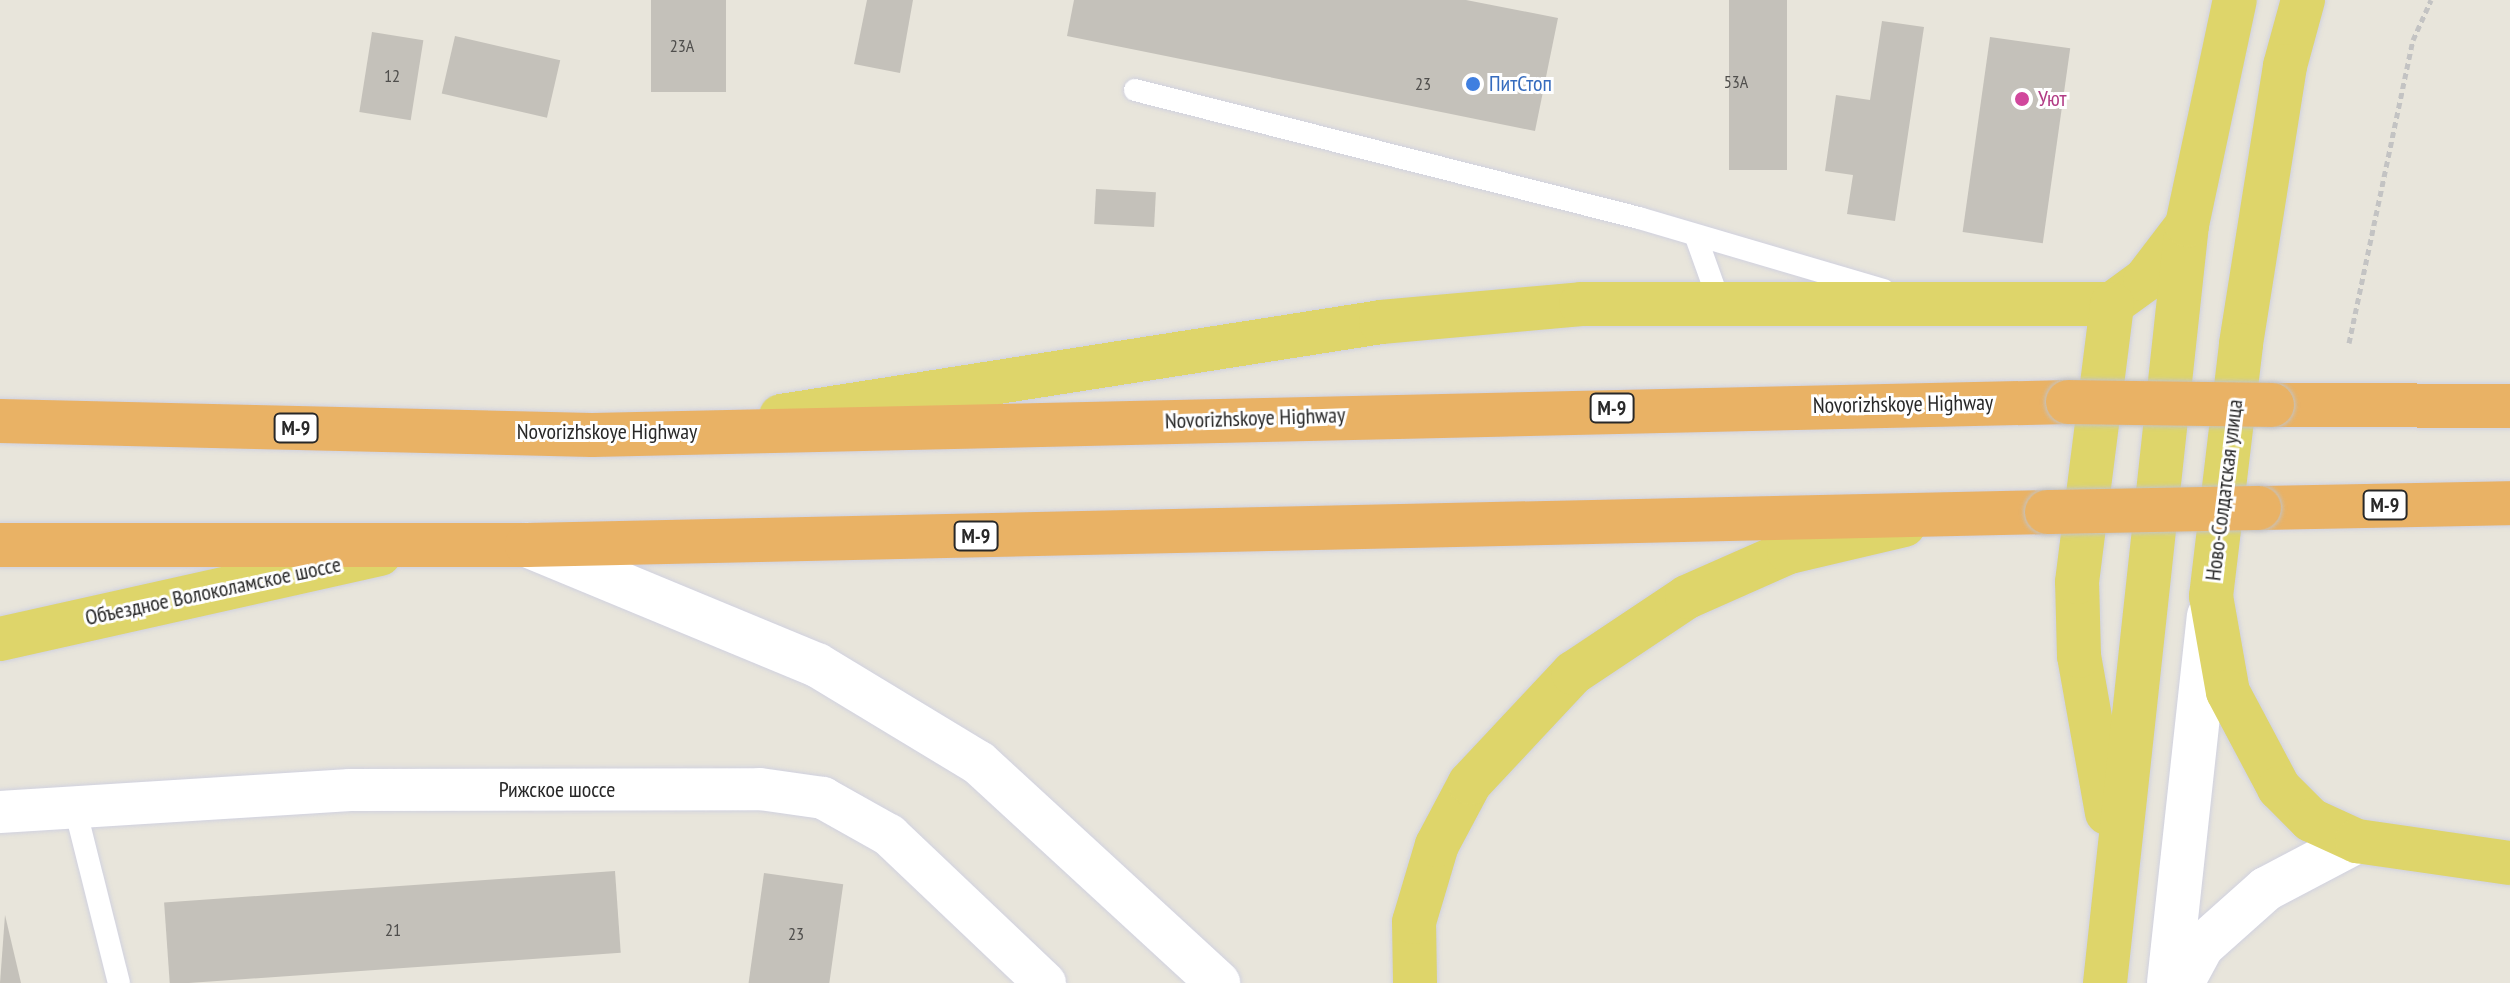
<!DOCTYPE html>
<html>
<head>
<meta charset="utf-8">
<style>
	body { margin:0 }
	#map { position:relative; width:2510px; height:983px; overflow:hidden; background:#e8e5db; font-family:"PT Sans Narrow",sans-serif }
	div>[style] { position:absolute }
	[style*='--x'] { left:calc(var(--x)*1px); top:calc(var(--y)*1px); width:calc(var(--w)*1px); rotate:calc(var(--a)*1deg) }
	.building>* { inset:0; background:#c4c1ba; transform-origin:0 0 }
	.path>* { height:5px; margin-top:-2.5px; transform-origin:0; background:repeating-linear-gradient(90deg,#c3c3c3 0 6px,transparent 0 10px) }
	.roads { filter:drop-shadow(0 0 2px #d0d1df) drop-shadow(0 0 2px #d0d1df) }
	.lane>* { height:22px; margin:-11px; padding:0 11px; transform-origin:11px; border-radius:11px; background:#fff }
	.street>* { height:42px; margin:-21px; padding:0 21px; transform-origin:21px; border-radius:21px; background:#fff }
	.secondary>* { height:44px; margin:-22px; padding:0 22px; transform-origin:22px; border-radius:22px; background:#fff }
	.primary>* { height:44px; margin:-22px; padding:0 22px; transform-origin:22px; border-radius:22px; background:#ded56a }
	.highway>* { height:44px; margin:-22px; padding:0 22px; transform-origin:22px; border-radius:22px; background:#e9b265 }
	.bridges { filter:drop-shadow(0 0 2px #c3c3c3) drop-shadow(0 0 2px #c3c3c3) }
	.highway-bridge>* { height:44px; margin:-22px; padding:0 22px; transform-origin:22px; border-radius:22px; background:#e9b265 }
	.dots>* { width:22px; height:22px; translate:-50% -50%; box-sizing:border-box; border:4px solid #fff; border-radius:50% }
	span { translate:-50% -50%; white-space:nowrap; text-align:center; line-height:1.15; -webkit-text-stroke:6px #fff; paint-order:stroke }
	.number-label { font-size:18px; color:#4f4e4c }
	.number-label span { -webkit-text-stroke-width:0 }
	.shield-label span { padding:2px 6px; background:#fff; border:2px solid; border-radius:6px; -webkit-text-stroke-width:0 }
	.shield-label { font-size:20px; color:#282828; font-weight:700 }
	.shop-label { font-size:22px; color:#366cbe }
	.left { translate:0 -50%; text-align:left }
	.hotel-label { font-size:22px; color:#b23c85 }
	.street-label { font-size:22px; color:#282828 }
</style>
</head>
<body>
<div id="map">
	<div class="building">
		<div style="left:651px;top:0;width:75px;height:92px"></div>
		<div style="clip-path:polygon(867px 0,913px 0,900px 73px,854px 64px)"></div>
		<div style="clip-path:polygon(1074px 0,1466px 0,1558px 18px,1535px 131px,1067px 36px)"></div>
		<div style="left:1729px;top:0;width:58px;height:170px"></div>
		<div style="clip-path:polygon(1882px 21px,1924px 27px,1895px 221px,1847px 214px,1853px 175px,1825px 171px,1836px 95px,1870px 100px)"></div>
		<div style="left:372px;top:32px;width:52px;height:81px;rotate:9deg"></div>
		<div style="left:455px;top:36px;width:108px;height:59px;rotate:13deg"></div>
		<div style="left:1990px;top:37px;width:81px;height:197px;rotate:8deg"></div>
		<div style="left:1096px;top:189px;width:60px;height:35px;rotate:3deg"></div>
		<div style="left:615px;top:871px;width:82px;height:452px;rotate:86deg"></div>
		<div style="left:764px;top:873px;width:80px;height:111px;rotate:8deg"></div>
		<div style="clip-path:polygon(5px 915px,21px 983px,0 983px)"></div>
	</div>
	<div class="path">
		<div style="--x:2349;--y:343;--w:310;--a:-78.1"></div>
		<div style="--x:2413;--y:40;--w:44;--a:-65.8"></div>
	</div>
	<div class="roads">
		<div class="lane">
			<div style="--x:1135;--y:90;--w:520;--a:14.25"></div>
			<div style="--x:1639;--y:218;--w:255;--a:16.4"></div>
			<div style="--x:1696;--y:237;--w:71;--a:70.3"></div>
			<div style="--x:75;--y:808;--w:180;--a:75.9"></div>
		</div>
		<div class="street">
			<div style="--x:0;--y:812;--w:351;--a:-3.6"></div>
			<div style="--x:350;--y:790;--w:410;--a:-0.1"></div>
			<div style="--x:760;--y:789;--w:64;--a:8.1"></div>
			<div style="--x:823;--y:798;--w:76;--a:29.3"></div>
			<div style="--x:889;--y:835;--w:215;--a:43.5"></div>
		</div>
		<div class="secondary">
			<div style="--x:527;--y:545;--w:314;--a:22.5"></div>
			<div style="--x:817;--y:665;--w:189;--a:31.2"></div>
			<div style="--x:979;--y:763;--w:325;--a:42.6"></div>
			<div style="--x:2169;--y:983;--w:369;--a:-83.8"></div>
			<div style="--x:2182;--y:983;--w:42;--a:-61.6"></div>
			<div style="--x:2202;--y:946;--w:86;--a:-41.7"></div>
			<div style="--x:2266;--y:889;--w:103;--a:-27.8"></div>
		</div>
		<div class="primary">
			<div style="--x:2303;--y:0;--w:68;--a:105.3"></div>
			<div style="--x:2285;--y:66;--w:282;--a:99"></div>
			<div style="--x:2241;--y:345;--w:253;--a:96.8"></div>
			<div style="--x:2211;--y:596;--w:97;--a:80"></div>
			<div style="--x:2228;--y:692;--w:109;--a:62"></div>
			<div style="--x:2279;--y:788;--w:45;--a:45"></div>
			<div style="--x:2311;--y:820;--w:51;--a:24.5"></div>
			<div style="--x:2357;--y:841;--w:155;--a:8.2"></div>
			<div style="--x:781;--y:416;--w:607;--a:-8.9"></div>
			<div style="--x:1381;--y:322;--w:201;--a:-5.1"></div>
			<div style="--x:1581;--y:304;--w:531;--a:0"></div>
			<div style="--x:2112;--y:304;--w:41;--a:-36"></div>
			<div style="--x:2145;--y:280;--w:69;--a:-52.6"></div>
			<div style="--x:0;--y:639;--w:389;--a:-12.6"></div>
			<div style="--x:2107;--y:813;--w:159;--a:-100.1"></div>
			<div style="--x:2079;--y:656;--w:74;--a:-91.5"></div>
			<div style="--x:2077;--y:582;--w:280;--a:-82.8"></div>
			<div style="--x:1415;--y:983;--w:61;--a:-90.9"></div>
			<div style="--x:1414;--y:922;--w:80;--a:-73.4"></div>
			<div style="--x:1437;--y:845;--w:70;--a:-62"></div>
			<div style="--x:1470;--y:783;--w:151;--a:-46.9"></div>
			<div style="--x:1573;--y:673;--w:137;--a:-33.7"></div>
			<div style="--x:1687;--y:597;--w:111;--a:-23.8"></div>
			<div style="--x:1789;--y:552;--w:118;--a:-13.2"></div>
			<div style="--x:2105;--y:983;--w:762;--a:-83.83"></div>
			<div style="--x:2187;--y:225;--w:230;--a:-78"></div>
		</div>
		<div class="highway">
			<div style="--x:2272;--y:405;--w:238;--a:0.2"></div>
			<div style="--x:0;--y:421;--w:592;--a:1.35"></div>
			<div style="--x:592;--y:435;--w:1476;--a:-1.28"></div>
			<div style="--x:2259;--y:508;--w:251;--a:-1.1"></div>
			<div style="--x:0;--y:545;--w:527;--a:0"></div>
			<div style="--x:527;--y:545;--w:1520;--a:-1.24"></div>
		</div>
	</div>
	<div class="bridges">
		<div class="highway-bridge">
			<div style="--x:2068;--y:402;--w:204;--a:0.8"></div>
			<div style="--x:2047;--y:512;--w:212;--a:-1.1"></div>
		</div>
	</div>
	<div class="dots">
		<div style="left:1473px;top:84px;background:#3f7fe0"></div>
		<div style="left:2022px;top:99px;background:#d1479c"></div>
	</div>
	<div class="number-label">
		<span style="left:682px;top:46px">23А</span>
		<span style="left:392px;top:76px">12</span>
		<span style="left:1736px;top:82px">53А</span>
		<span style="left:1423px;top:84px">23</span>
		<span style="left:393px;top:930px">21</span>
		<span style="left:796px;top:934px">23</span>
	</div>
	<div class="shield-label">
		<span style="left:1612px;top:408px">М-9</span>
		<span style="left:296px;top:428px">М-9</span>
		<span style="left:2385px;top:505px">М-9</span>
		<span style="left:976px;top:536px">М-9</span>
	</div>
	<div class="shop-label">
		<span class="left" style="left:1489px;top:84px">ПитСтоп</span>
	</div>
	<div class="hotel-label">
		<span class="left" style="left:2038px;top:99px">Уют</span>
	</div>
	<div class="street-label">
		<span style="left:1903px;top:404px;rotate:-1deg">Novorizhskoye Highway</span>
		<span style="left:1255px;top:418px;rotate:-2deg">Novorizhskoye Highway</span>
		<span style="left:607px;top:432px">Novorizhskoye Highway</span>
		<span style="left:2224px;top:490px;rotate:-83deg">Ново-Солдатская улица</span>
		<span style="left:213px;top:591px;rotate:-12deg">Объездное Волоколамское шоссе</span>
		<span style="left:557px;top:790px">Рижское шоссе</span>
	</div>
</div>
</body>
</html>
